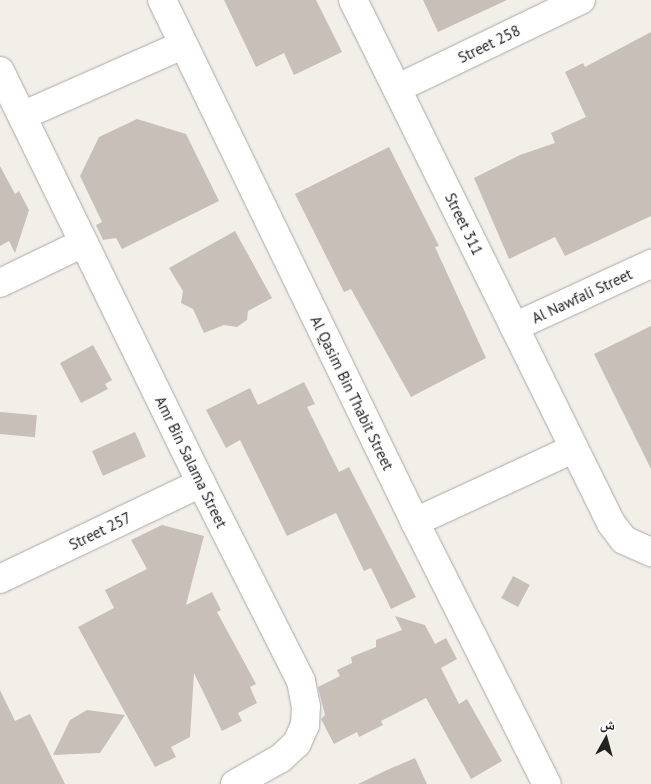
<!DOCTYPE html>
<html>
<head>
<meta charset="utf-8">
<style>
	body { margin:0 }
	#map { position:relative; width:651px; height:784px; overflow:hidden; background:#f2efe9; font-family:"PT Sans","Noto Naskh Arabic",sans-serif }
	div>[style] { position:absolute }
	[style*='--x'] { left:calc(var(--x)*1px); top:calc(var(--y)*1px); width:calc(var(--w)*1px); rotate:calc(var(--a)*1deg) }
	.building>* { inset:0; background:#c7bfb8; transform-origin:0 0 }
	.roads { filter:drop-shadow(0 0 1px #a9a9a9) drop-shadow(0 0 1px #a9a9a9) }
	.minor>* { height:28px; margin:-14px; padding:0 14px; transform-origin:14px; border-radius:14px; background:#fff }
	span { translate:-50% -50%; white-space:nowrap; text-align:center; line-height:1.15; -webkit-text-stroke:4.5px #fff; paint-order:stroke }
	.street-label { font-size:15px; color:#222 }
	.north { position:absolute; left:581px; top:714px; width:50px; height:50px; -webkit-text-stroke:4px #fff; paint-order:stroke; rotate:7deg; font-size:14px; font-weight:700; line-height:20px; text-align:center; color:#222 }
	.north::after { content:''; display:block; margin:auto; width:18px; height:22px; background:#222; clip-path:polygon(50% 0,100% 100%,50% 72%,0 100%) }
</style>
</head>
<body>
<div id="map">
	<div class="building">
		<div style="clip-path:polygon(224px 0,316px 0,342px 52px,294px 75px,284px 53px,256px 67px)"></div>
		<div style="clip-path:polygon(423px 0,507px 0,438px 32px)"></div>
		<div style="clip-path:polygon(651px 32px,651px 216px,565px 256px,555px 237px,509px 259px,474px 178px,520px 155px,555px 143px,551px 133px,586px 117px,565px 72px,583px 63px,585px 67px)"></div>
		<div style="clip-path:polygon(137px 119px,186px 134px,219px 201px,122px 249px,116px 238px,103px 240px,96px 225px,102px 222px,80px 176px,99px 137px)"></div>
		<div style="clip-path:polygon(389px 147px,439px 246px,435px 247px,486px 358px,411px 397px,351px 289px,344px 292px,295px 194px)"></div>
		<div style="clip-path:polygon(0 166px,15px 194px,19px 191px,29px 210px,15px 253px,9px 241px,0 246px)"></div>
		<div style="clip-path:polygon(235px 231px,272px 298px,248px 311px,247px 320px,237px 327px,224px 325px,204px 333px,193px 309px,181px 303px,183px 291px,169px 268px)"></div>
		<div style="clip-path:polygon(651px 326px,651px 469px,594px 354px)"></div>
		<div style="clip-path:polygon(93px 345px,112px 380px,105px 384px,108px 389px,81px 403px,60px 363px)"></div>
		<div style="clip-path:polygon(304px 382px,315px 404px,307px 407px,339px 472px,349px 467px,416px 597px,391px 609px,371px 568px,364px 571px,336px 513px,287px 536px,240px 440px,226px 448px,206px 410px,250px 388px,258px 405px)"></div>
		<div style="left:0;top:412px;width:37px;height:22px;rotate:5deg"></div>
		<div style="left:135px;top:432px;width:27px;height:47px;rotate:66deg"></div>
		<div style="clip-path:polygon(162px 525px,204px 536px,186px 605px,212px 592px,221px 610px,217px 612px,256px 684px,250px 687px,257px 703px,238px 713px,242px 721px,222px 731px,194px 673px,190px 737px,171px 747px,176px 757px,155px 767px,78px 627px,114px 608px,105px 590px,147px 569px,131px 540px)"></div>
		<div style="left:513px;top:576px;width:19px;height:25px;rotate:28deg"></div>
		<div style="clip-path:polygon(395px 616px,425px 625px,435px 644px,446px 638px,457px 659px,441px 668px,459px 704px,467px 699px,502px 761px,471px 779px,426px 698px,381px 721px,383px 725px,359px 737px,357px 732px,334px 744px,321px 719px,325px 715px,318px 687px,340px 676px,337px 670px,352px 663px,351px 657px,376px 647px,376px 640px,402px 630px)"></div>
		<div style="clip-path:polygon(0 690px,15px 721px,30px 714px,65px 784px,0 784px)"></div>
		<div style="clip-path:polygon(87px 710px,125px 715px,100px 753px,53px 755px,70px 720px)"></div>
		<div style="clip-path:polygon(415px 758px,427px 784px,358px 784px,387px 770px)"></div>
	</div>
	<div class="roads">
		<div class="minor">
			<div style="--x:162;--y:0;--w:580;--a:64.14"></div>
			<div style="--x:415;--y:522;--w:293;--a:63.3"></div>
			<div style="--x:353;--y:0;--w:583;--a:63.74"></div>
			<div style="--x:611;--y:523;--w:21;--a:53"></div>
			<div style="--x:624;--y:540;--w:30;--a:24"></div>
			<div style="--x:0;--y:71;--w:458;--a:64"></div>
			<div style="--x:201;--y:483;--w:222;--a:63.2"></div>
			<div style="--x:301;--y:681;--w:25;--a:79"></div>
			<div style="--x:306;--y:706;--w:19;--a:93"></div>
			<div style="--x:305;--y:725;--w:20;--a:114"></div>
			<div style="--x:297;--y:743;--w:22;--a:137"></div>
			<div style="--x:281;--y:758;--w:53;--a:150.5"></div>
			<div style="--x:398;--y:88;--w:203;--a:-25.7"></div>
			<div style="--x:24;--y:115;--w:174;--a:-23.8"></div>
			<div style="--x:0;--y:283;--w:92;--a:-25.7"></div>
			<div style="--x:514;--y:327;--w:151;--a:-24.7"></div>
			<div style="--x:415;--y:522;--w:174;--a:-24.8"></div>
			<div style="--x:0;--y:579;--w:223;--a:-25.5"></div>
		</div>
	</div>
	<div class="street-label">
		<span style="left:489px;top:44px;rotate:-26deg">Street 258</span>
		<span style="left:464px;top:224px;rotate:64deg">Street 311</span>
		<span style="left:582px;top:296px;rotate:-25deg">Al Nawfali Street</span>
		<span style="left:352px;top:393px;rotate:64deg">Al Qasim Bin Thabit Street</span>
		<span style="left:191px;top:462px;rotate:64deg">Amr Bin Salama Street</span>
		<span style="left:100px;top:531px;rotate:-26deg">Street 257</span>
	</div>
	<div class="north">ش</div>
</div>
</body>
</html>
